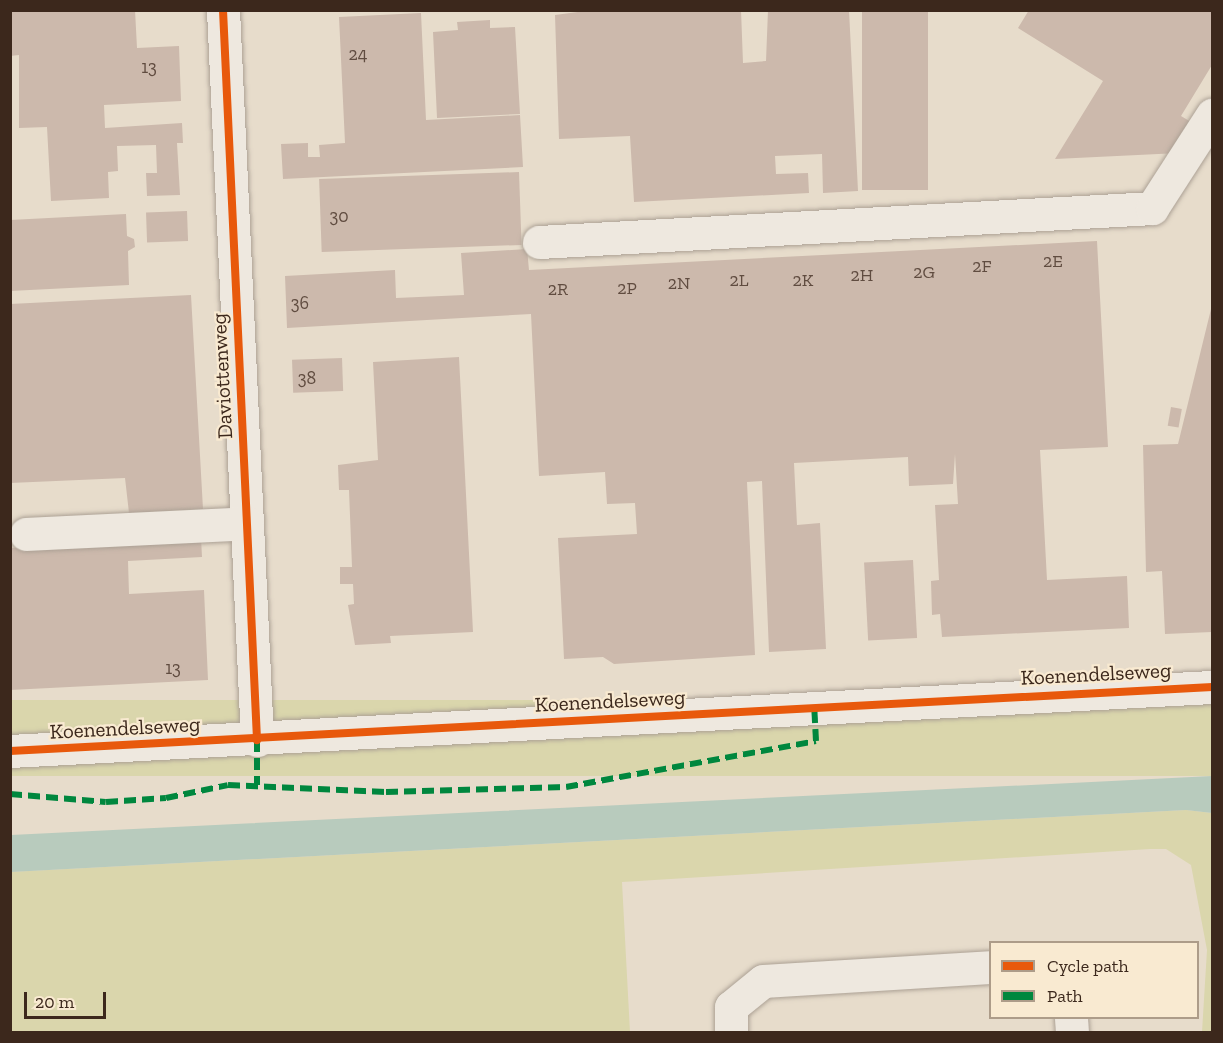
<!DOCTYPE html>
<html>
<head>
<meta charset="utf-8">
<style>
	body { margin:0 }
	#map { position:relative; width:1223px; height:1043px; overflow:hidden; background:#e7dccb; font-family:"Zilla Slab",serif }
	div>[style] { position:absolute }
	[style*='--x'] { left:calc(var(--x)*1px); top:calc(var(--y)*1px); width:calc(var(--w)*1px); rotate:calc(var(--a)*1deg) }
	.green>* { inset:0; background:#dad6ac; transform-origin:0 0 }
	.water>* { inset:0; background:#b8cbbd }
	.building>* { inset:0; background:#ccb9ac; transform-origin:0 0 }
	.roads { filter:drop-shadow(0 0 2px #aca195) drop-shadow(0 0 2px #aca195) }
	.minor>* { height:33px; margin:-16.5px; padding:0 16.5px; transform-origin:16.5px; border-radius:16.5px; background:#eee8df }
	.quiet>* { height:6px; margin-top:-3px; transform-origin:0; background:repeating-linear-gradient(90deg,#00873e 0 12px,transparent 0 18px) }
	.cycleway>* { height:8px; margin:-4px; padding:0 4px; transform-origin:4px; border-radius:4px; background:#e8590c }
	span { translate:-50% -50%; white-space:nowrap; text-align:center; line-height:1.15; -webkit-text-stroke:4.5px #f9ead1; paint-order:stroke }
	.number-label { font-size:18px; color:#604c40 }
	.number-label span { -webkit-text-stroke-width:0 }
	.street-label { font-size:21px; color:#3c281c }
	.frame { position:absolute; inset:0; border:12px solid #3c281c; pointer-events:none }
	.legend { position:absolute; left:989px; top:941px; width:210px; height:78px; box-sizing:border-box; background:#f9ead1; border:2px solid #ad9c89; margin:0; padding:8px 10px; list-style:none; font-size:18px; color:#3c281c }
	.legend li { display:flex; align-items:center; gap:12px; height:30px }
	.legend b { width:30px; border:2px solid #ad9c89 }
	.scale { position:absolute; left:24px; top:992px; width:82px; height:27px; box-sizing:border-box; border:3px solid #3c281c; border-top:0; padding-left:8px; font-size:18px; line-height:21px; white-space:nowrap; color:#3c281c; -webkit-text-stroke:4px #f9ead1; paint-order:stroke }
</style>
</head>
<body>
<div id="map">
	<div class="green">
		<div style="left:1212px;top:700px;width:76px;height:1204px;rotate:90deg"></div>
		<div style="clip-path:polygon(1186px 810px,1212px 813px,1212px 1032px,1202px 1032px,1207px 950px,1191px 865px,1166px 849px,1150px 849px,622px 882px,630px 1032px,11px 1032px,10px 872px)"></div>
	</div>
	<div class="water">
		<div style="clip-path:polygon(1212px 776px,1212px 813px,1186px 810px,11px 872px,11px 835px)"></div>
	</div>
	<div class="building">
		<div style="clip-path:polygon(10px 10px,135px 10px,137px 48px,179px 46px,181px 101px,104px 105px,105px 128px,182px 123px,183px 143px,177px 143px,180px 195px,147px 196px,146px 173px,157px 173px,156px 145px,117px 146px,118px 171px,108px 172px,109px 198px,51px 201px,47px 127px,19px 128px,19px 55px,10px 56px)"></div>
		<div style="clip-path:polygon(593px 10px,741px 10px,743px 63px,766px 61px,768px 10px,849px 10px,858px 191px,823px 193px,822px 154px,775px 156px,776px 174px,808px 173px,809px 193px,634px 202px,630px 136px,559px 139px,555px 15px)"></div>
		<div style="left:862px;top:10px;width:66px;height:180px"></div>
		<div style="clip-path:polygon(1029px 10px,1212px 10px,1212px 65px,1181px 116px,1196px 125px,1179px 153px,1055px 159px,1103px 81px,1018px 28px)"></div>
		<div style="clip-path:polygon(421px 13px,426px 120px,520px 115px,523px 167px,283px 179px,281px 144px,308px 143px,308px 157px,320px 157px,319px 145px,345px 143px,339px 17px)"></div>
		<div style="clip-path:polygon(490px 20px,490px 28px,515px 27px,520px 114px,437px 118px,433px 32px,458px 30px,457px 22px)"></div>
		<div style="left:519px;top:172px;width:73px;height:200px;rotate:88deg"></div>
		<div style="left:187px;top:211px;width:30px;height:41px;rotate:88deg"></div>
		<div style="clip-path:polygon(126px 214px,127px 236px,134px 239px,135px 247px,128px 251px,129px 285px,10px 291px,10px 220px)"></div>
		<div style="clip-path:polygon(1097px 241px,1108px 447px,1040px 450px,1047px 580px,1127px 576px,1129px 628px,942px 637px,940px 614px,932px 615px,931px 581px,939px 580px,935px 505px,958px 504px,955px 454px,953px 484px,909px 486px,908px 457px,794px 463px,797px 525px,820px 523px,826px 649px,769px 652px,762px 481px,747px 482px,755px 655px,614px 664px,603px 657px,564px 659px,558px 538px,637px 534px,635px 503px,607px 504px,605px 472px,539px 476px,531px 314px,287px 328px,285px 276px,395px 270px,396px 298px,464px 295px,461px 253px,527px 249px,529px 270px)"></div>
		<div style="clip-path:polygon(191px 295px,203px 509px,129px 513px,125px 478px,10px 483px,10px 304px)"></div>
		<div style="clip-path:polygon(1212px 305px,1212px 632px,1165px 634px,1162px 571px,1146px 572px,1143px 445px,1178px 444px)"></div>
		<div style="clip-path:polygon(459px 357px,473px 632px,390px 636px,391px 643px,355px 645px,348px 605px,354px 604px,353px 584px,340px 584px,340px 567px,352px 567px,349px 490px,339px 490px,338px 465px,378px 460px,373px 362px)"></div>
		<div style="left:342px;top:358px;width:33px;height:50px;rotate:88deg"></div>
		<div style="left:1171px;top:407px;width:11px;height:19px;rotate:10deg"></div>
		<div style="clip-path:polygon(201px 538px,202px 557px,128px 561px,129px 594px,204px 590px,208px 680px,10px 690px,10px 548px)"></div>
		<div style="left:913px;top:560px;width:78px;height:49px;rotate:87deg"></div>
	</div>
	<div class="roads">
		<div class="minor">
			<div style="--x:223;--y:10;--w:731;--a:87.33"></div>
			<div style="--x:539;--y:242;--w:614;--a:-3.17"></div>
			<div style="--x:1152;--y:208;--w:111;--a:-57.2"></div>
			<div style="--x:26;--y:534;--w:221;--a:-2.8"></div>
			<div style="--x:10;--y:751;--w:1204;--a:-3.05"></div>
			<div style="--x:1071;--y:1018;--w:14;--a:86"></div>
			<div style="--x:731;--y:1032;--w:25;--a:-90"></div>
			<div style="--x:731;--y:1007;--w:41;--a:-39.1"></div>
			<div style="--x:763;--y:981;--w:227;--a:-3.5"></div>
		</div>
	</div>
	<div class="quiet">
		<div style="--x:257;--y:740;--w:45;--a:90"></div>
		<div style="--x:10;--y:794;--w:96;--a:4.8"></div>
		<div style="--x:106;--y:802;--w:60;--a:-3.8"></div>
		<div style="--x:166;--y:798;--w:63;--a:-11.8"></div>
		<div style="--x:228;--y:785;--w:158;--a:2.5"></div>
		<div style="--x:386;--y:792;--w:180;--a:-1.6"></div>
		<div style="--x:566;--y:787;--w:254;--a:-10.4"></div>
		<div style="--x:816;--y:741;--w:35;--a:-93"></div>
	</div>
	<div class="cycleway">
		<div style="--x:223;--y:10;--w:731;--a:87.33"></div>
		<div style="--x:10;--y:751;--w:1204;--a:-3.05"></div>
	</div>
	<div class="number-label">
		<span style="left:358px;top:54px">24</span>
		<span style="left:149px;top:67px">13</span>
		<span style="left:339px;top:216px">30</span>
		<span style="left:1053px;top:261px">2E</span>
		<span style="left:982px;top:266px">2F</span>
		<span style="left:924px;top:272px">2G</span>
		<span style="left:862px;top:275px">2H</span>
		<span style="left:739px;top:280px">2L</span>
		<span style="left:803px;top:280px">2K</span>
		<span style="left:679px;top:283px">2N</span>
		<span style="left:627px;top:288px">2P</span>
		<span style="left:558px;top:289px">2R</span>
		<span style="left:300px;top:303px">36</span>
		<span style="left:307px;top:378px">38</span>
		<span style="left:173px;top:668px">13</span>
	</div>
	<div class="street-label">
		<span style="left:222px;top:376px;rotate:-93deg">Daviottenweg</span>
		<span style="left:1096px;top:674px;rotate:-3deg">Koenendelseweg</span>
		<span style="left:610px;top:701px;rotate:-3deg">Koenendelseweg</span>
		<span style="left:125px;top:728px;rotate:-3deg">Koenendelseweg</span>
	</div>
	<div class="frame"></div>
	<ul class="legend">
	<li><b style="height:8px;background:#e8590c"></b>Cycle path</li>
	<li><b style="height:8px;background:#00873e"></b>Path</li>
	</ul>
	<div class="scale">20 m</div>
</div>
</body>
</html>
